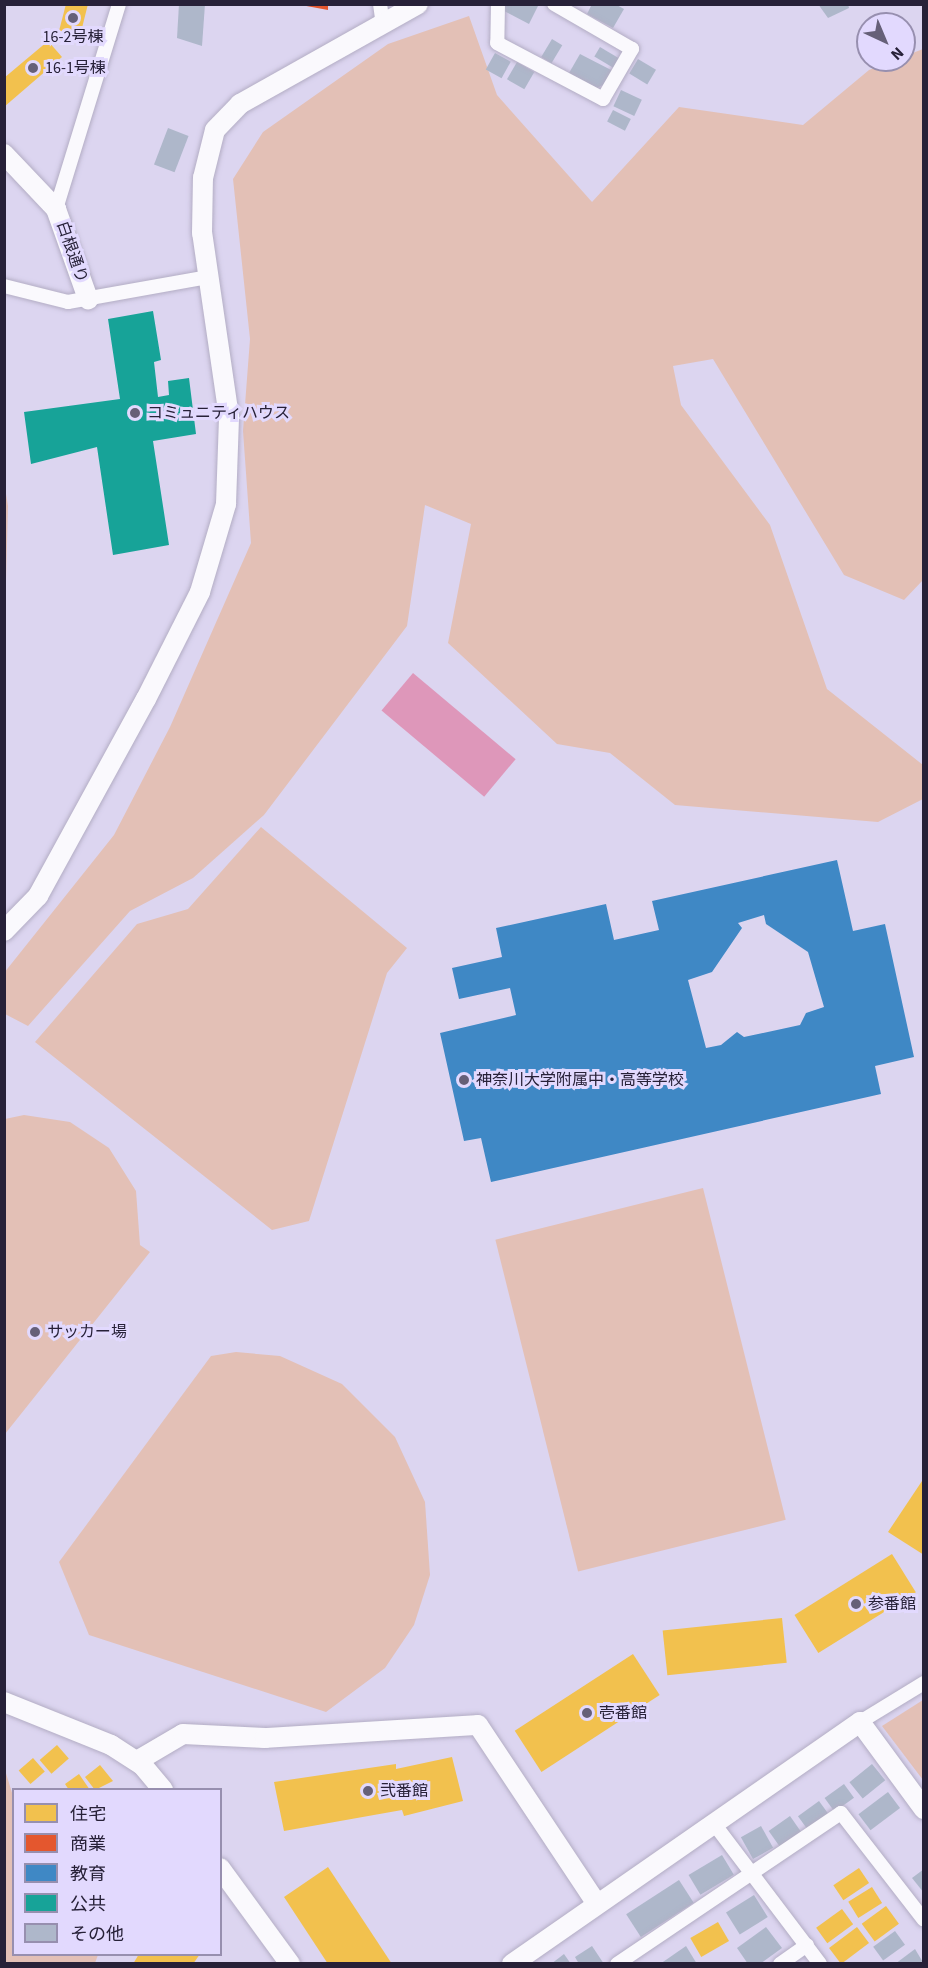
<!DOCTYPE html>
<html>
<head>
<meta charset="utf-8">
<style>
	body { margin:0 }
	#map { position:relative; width:928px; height:1968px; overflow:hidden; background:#dcd5f0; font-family:"Source Sans 3","Noto Sans JP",sans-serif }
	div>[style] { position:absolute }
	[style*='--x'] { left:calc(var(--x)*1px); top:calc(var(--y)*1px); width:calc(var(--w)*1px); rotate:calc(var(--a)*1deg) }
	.green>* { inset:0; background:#e3c0b6; transform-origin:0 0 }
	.water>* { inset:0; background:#de97ba; transform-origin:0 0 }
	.homes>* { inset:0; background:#f2c14e; transform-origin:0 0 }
	.shops>* { inset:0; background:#e4572e }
	.schools>* { inset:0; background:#3f88c5 }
	.public>* { inset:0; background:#17a398 }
	.building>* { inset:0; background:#aeb7ca; transform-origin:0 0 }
	.roads { filter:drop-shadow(0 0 2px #b3adc4) drop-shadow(0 0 2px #b3adc4) }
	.street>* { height:14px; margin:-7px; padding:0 7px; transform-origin:7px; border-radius:7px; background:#faf9fd }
	.secondary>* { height:20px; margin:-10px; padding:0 10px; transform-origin:10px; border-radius:10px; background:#faf9fd }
	.dots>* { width:16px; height:16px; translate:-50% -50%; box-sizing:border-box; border:3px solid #e2d9fe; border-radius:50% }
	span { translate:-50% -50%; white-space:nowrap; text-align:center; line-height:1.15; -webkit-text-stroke:6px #e2d9fe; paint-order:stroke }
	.poi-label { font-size:16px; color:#272138 }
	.left { translate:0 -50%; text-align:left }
	.street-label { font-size:16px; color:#272138 }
	.frame { position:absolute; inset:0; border:6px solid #272138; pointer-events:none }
	.legend { position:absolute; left:12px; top:1788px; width:210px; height:168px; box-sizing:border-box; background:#e2d9fe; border:2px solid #978faf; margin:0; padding:8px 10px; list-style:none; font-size:18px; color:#272138 }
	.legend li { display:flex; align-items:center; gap:12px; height:30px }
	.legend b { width:30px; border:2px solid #978faf }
	.north { position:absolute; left:856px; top:12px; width:60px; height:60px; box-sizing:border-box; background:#e2d9fe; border:2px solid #978faf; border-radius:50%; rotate:136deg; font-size:16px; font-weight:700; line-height:24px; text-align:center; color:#272138 }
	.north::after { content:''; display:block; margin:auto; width:21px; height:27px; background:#666078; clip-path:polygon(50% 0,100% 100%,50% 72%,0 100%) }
</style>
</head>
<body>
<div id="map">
	<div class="green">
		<div style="clip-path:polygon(469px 16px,497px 95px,592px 202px,679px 107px,803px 125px,869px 70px,923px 49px,923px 580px,904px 600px,844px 575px,713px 359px,673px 366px,681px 405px,770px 525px,827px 689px,923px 765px,923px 799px,878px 822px,675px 805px,610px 753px,557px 744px,448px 643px,471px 524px,425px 505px,407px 626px,264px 815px,193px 878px,130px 911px,28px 1026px,5px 1014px,4px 973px,114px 835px,170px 727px,251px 543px,243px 431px,250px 339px,233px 179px,263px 132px,388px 44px)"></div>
		<div style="clip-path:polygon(4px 482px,8px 506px,5px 619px,4px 619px)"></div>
		<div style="clip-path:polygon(261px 827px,407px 948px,387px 973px,309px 1221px,272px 1230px,35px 1042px,137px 924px,188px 909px)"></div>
		<div style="clip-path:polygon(24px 1115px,70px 1122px,109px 1148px,136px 1191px,140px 1245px,150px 1252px,5px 1434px,5px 1119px)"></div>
		<div style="left:703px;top:1188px;width:342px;height:214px;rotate:76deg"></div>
		<div style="clip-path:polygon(236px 1352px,280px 1356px,342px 1384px,395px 1437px,425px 1502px,430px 1575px,414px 1625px,385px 1668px,326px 1712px,89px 1635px,59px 1562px,211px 1356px)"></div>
		<div style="clip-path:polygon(923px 1700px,923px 1780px,882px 1726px)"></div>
		<div style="clip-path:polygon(5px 1770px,13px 1796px,14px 1954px,98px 1955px,95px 1963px,6px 1963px)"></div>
	</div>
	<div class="water">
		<div style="left:413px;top:673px;width:134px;height:49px;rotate:40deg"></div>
	</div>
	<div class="homes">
		<div style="clip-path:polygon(66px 4px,88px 4px,80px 36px,59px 31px)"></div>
		<div style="clip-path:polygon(48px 41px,62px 57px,4px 107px,4px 78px)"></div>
		<div style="clip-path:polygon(924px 1478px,924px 1555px,888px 1532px)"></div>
		<div style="left:892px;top:1554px;width:45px;height:115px;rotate:58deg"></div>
		<div style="left:782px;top:1618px;width:45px;height:120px;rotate:84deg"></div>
		<div style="left:633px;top:1654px;width:49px;height:141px;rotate:57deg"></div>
		<div style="left:57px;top:1745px;width:18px;height:23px;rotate:49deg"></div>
		<div style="clip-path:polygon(452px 1757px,463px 1801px,404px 1816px,402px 1810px,284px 1831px,274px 1782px,396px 1764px,396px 1769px)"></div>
		<div style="left:33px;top:1758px;width:18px;height:19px;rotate:49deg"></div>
		<div style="clip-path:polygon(100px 1765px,113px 1781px,95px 1790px,85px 1777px)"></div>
		<div style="clip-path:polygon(79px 1774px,90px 1790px,69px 1790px,65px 1784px)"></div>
		<div style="clip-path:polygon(328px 1867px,392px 1964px,328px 1964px,284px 1897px)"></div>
		<div style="left:859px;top:1868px;width:18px;height:31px;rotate:56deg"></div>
		<div style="left:872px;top:1887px;width:19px;height:28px;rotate:58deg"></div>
		<div style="left:886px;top:1906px;width:22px;height:30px;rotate:54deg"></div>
		<div style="left:842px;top:1909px;width:19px;height:32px;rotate:54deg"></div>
		<div style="left:718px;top:1922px;width:22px;height:32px;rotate:60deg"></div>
		<div style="left:857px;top:1927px;width:20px;height:35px;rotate:53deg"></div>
		<div style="clip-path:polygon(139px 1954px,200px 1954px,193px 1964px,133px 1964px)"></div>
	</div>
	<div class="shops">
		<div style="clip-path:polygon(301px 5px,328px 5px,328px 10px)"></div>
	</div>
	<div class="schools">
		<div style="clip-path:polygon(evenodd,837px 860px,853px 931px,885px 924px,914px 1057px,875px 1066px,881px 1094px,491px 1182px,481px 1138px,464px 1141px,440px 1033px,516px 1015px,510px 988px,459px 999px,452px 968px,502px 957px,496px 928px,606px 904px,614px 940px,659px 930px,652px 901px,837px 860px,764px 915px,766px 924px,808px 952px,824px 1007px,806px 1013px,800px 1025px,744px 1037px,737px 1032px,721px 1045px,706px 1048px,688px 980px,712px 972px,742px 928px,738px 923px,764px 915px)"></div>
	</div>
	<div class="public">
		<div style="clip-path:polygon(153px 311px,161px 360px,154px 362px,158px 397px,169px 395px,168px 381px,189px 378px,196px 434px,153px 441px,169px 545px,113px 555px,97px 447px,31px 464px,24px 412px,120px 399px,108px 319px)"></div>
	</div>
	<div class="building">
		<div style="clip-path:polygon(179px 4px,205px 4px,202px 46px,177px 38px)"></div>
		<div style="clip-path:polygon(506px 4px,536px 4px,538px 6px,529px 24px,504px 11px)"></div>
		<div style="clip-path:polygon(592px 4px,615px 4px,624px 9px,613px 28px,587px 14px)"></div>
		<div style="clip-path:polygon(818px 4px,848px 4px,849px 8px,828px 18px)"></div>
		<div style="left:552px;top:39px;width:12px;height:21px;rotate:31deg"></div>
		<div style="left:600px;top:47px;width:23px;height:11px;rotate:31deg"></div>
		<div style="left:495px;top:53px;width:18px;height:19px;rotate:29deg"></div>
		<div style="clip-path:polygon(580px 54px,613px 71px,607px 83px,597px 88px,569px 73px)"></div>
		<div style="left:638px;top:59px;width:21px;height:17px;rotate:31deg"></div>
		<div style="left:517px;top:62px;width:20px;height:20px;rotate:30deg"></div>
		<div style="left:621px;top:90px;width:23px;height:18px;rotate:25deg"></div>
		<div style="left:613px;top:110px;width:20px;height:13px;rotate:27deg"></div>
		<div style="left:168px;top:128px;width:22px;height:39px;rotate:21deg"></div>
		<div style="left:872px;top:1764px;width:21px;height:29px;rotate:51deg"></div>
		<div style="left:844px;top:1784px;width:17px;height:24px;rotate:54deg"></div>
		<div style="left:888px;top:1792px;width:20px;height:37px;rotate:53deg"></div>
		<div style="left:819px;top:1801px;width:17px;height:26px;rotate:54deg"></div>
		<div style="left:790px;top:1816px;width:21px;height:26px;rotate:55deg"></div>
		<div style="left:761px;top:1826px;width:25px;height:23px;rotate:61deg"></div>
		<div style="left:722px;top:1855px;width:23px;height:39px;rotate:59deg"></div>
		<div style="clip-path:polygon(924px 1869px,924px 1893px,912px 1878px)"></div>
		<div style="left:679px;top:1880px;width:27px;height:63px;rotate:57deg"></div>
		<div style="left:754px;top:1895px;width:26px;height:33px;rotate:58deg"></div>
		<div style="clip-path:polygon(766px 1927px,782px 1948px,760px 1964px,748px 1964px,737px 1948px)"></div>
		<div style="left:895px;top:1931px;width:17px;height:27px;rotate:54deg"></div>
		<div style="clip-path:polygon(592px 1946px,604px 1964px,579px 1964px,575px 1957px)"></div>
		<div style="clip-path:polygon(686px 1946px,697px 1964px,660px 1964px)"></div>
		<div style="clip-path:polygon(915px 1949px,924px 1964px,895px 1964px)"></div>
		<div style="clip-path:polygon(564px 1954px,571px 1964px,551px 1964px)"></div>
	</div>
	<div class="roads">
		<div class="street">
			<div style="--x:380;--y:4;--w:21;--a:82"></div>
			<div style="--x:498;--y:4;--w:39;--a:91"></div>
			<div style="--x:497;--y:43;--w:120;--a:27.8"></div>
			<div style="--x:603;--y:99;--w:58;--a:-59.9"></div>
			<div style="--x:632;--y:49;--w:90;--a:-150"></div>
			<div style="--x:56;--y:209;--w:214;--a:-72.9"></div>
			<div style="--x:4;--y:286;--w:66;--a:14"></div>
			<div style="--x:68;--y:302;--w:143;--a:-10.1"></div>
			<div style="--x:860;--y:1722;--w:75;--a:-31.4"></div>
			<div style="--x:715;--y:1825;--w:174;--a:52.9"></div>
			<div style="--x:617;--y:1964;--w:270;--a:-34"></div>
			<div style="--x:841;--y:1813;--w:135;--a:52.2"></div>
			<div style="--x:780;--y:1964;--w:33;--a:-35"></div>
		</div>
		<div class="secondary">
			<div style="--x:4;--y:154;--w:76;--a:46.6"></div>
			<div style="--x:56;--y:209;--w:96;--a:70.4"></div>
			<div style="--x:4;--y:931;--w:49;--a:-45.8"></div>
			<div style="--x:38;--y:896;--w:225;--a:-61.3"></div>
			<div style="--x:146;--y:699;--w:120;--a:-63.2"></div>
			<div style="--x:200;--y:592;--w:92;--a:-73.5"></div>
			<div style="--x:226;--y:504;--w:87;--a:-88"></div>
			<div style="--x:229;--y:417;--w:186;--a:-98.3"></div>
			<div style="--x:202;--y:233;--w:55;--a:-89"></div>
			<div style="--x:203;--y:178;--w:49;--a:-76"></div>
			<div style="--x:215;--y:130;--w:36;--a:-46"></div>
			<div style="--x:240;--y:104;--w:204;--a:-29.3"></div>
			<div style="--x:4;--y:1702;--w:115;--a:21.9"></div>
			<div style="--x:111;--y:1745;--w:38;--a:33"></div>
			<div style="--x:143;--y:1766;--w:31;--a:50"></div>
			<div style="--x:137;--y:1761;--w:53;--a:-30.4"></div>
			<div style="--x:183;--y:1734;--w:82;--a:2.8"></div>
			<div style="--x:265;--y:1738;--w:213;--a:-3.5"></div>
			<div style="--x:478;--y:1725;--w:215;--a:56.4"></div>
			<div style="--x:220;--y:1868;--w:119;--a:53.9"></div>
			<div style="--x:512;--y:1964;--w:424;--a:-34.8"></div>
			<div style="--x:860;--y:1722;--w:108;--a:53.7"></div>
		</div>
	</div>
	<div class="dots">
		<div style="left:73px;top:18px;background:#666078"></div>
		<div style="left:33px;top:68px;background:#666078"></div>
		<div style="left:135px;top:413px;background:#666078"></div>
		<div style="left:464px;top:1080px;background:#666078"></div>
		<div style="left:35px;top:1332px;background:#666078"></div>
		<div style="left:856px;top:1604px;background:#666078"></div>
		<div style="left:587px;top:1713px;background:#666078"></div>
		<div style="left:368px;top:1791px;background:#666078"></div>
	</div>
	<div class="poi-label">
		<span style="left:73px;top:37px">16-2号棟</span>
		<span class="left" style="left:45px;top:68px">16-1号棟</span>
		<span class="left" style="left:147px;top:413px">コミュニティハウス</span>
		<span class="left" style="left:476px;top:1080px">神奈川大学附属中・高等学校</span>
		<span class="left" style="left:47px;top:1332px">サッカー場</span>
		<span class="left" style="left:868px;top:1604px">参番館</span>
		<span class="left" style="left:599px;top:1713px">壱番館</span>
		<span class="left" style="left:380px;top:1791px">弐番館</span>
	</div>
	<div class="street-label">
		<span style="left:72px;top:252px;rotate:71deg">白根通り</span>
	</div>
	<div class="frame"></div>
	<ul class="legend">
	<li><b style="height:16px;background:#f2c14e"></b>住宅</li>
	<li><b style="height:16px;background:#e4572e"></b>商業</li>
	<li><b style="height:16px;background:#3f88c5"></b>教育</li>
	<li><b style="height:16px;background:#17a398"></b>公共</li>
	<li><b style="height:16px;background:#aeb7ca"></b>その他</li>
	</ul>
	<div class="north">N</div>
</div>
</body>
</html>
